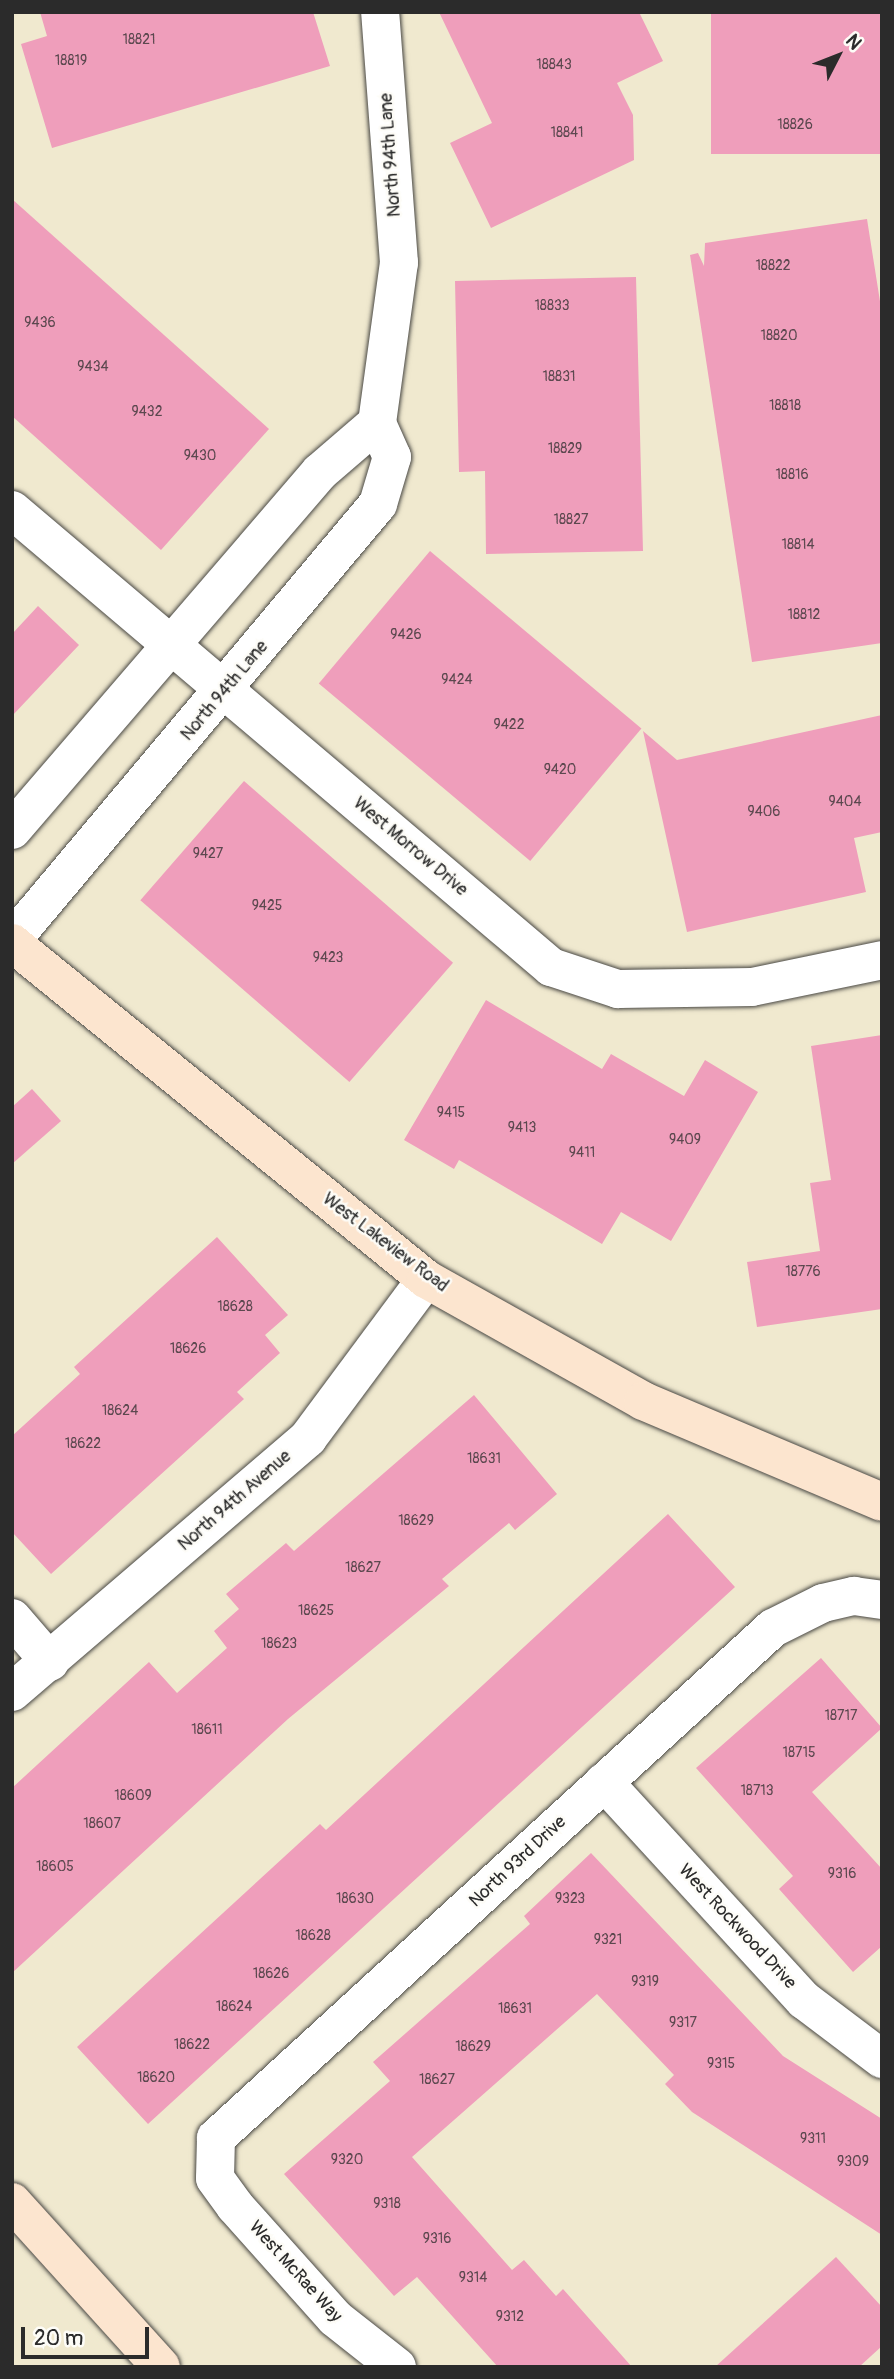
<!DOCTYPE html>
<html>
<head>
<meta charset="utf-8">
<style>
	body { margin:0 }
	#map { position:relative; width:894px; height:2379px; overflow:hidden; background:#f0e9cf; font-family:Pangolin,sans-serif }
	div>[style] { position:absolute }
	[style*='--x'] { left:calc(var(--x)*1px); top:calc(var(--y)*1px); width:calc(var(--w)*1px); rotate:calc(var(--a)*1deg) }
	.building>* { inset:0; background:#ef9ebb; transform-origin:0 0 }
	.roads { filter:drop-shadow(0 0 2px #494844) drop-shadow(0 0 2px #494844) }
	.street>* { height:38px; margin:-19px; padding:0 19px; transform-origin:19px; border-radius:19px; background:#fff }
	.secondary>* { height:38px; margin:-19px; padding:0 19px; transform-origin:19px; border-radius:19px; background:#fce5cf }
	span { translate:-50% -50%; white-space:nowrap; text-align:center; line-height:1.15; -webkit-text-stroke:5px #fdfcf7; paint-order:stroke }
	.number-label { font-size:14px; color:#5c484f }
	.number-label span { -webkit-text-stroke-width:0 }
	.street-label { font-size:18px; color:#2b2b2b }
	.frame { position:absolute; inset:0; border:14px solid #2b2b2b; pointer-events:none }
	.north { position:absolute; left:803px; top:21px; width:70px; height:70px; -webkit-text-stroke:5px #fdfcf7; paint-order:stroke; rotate:48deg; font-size:19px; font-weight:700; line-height:28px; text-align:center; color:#2b2b2b }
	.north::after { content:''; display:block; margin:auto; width:24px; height:32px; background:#2b2b2b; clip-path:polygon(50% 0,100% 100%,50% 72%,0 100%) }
	.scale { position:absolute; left:21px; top:2327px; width:128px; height:32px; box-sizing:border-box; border:4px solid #2b2b2b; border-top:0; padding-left:9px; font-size:21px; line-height:24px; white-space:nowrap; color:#2b2b2b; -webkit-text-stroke:5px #fdfcf7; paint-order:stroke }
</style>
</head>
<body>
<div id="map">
	<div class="building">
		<div style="clip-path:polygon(40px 12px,313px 12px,330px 66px,52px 148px,21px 44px,47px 36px)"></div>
		<div style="clip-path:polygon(439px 12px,639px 12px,663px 61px,617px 83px,633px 115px,634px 160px,491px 228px,450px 143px,492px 123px)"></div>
		<div style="left:711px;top:12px;width:171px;height:142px"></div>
		<div style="clip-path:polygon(12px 199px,269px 429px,161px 550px,12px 416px)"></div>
		<div style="clip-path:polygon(867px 219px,882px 314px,882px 643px,752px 662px,690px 255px,698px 253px,704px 266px,705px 243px)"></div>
		<div style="clip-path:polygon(636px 277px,643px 551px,486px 554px,485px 471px,459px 472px,455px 281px)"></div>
		<div style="left:430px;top:551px;width:276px;height:173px;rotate:40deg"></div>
		<div style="clip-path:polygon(38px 606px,79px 645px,12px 716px,12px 634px)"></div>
		<div style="clip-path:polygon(882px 715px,882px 832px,854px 838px,866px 892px,687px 932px,643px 731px,677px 760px)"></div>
		<div style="left:244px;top:781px;width:277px;height:158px;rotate:41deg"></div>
		<div style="clip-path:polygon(486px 1000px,602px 1069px,611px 1054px,684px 1096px,705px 1060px,758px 1092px,671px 1241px,621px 1212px,602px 1244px,459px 1160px,454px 1169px,404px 1140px)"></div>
		<div style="clip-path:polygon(882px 1035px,882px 1309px,757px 1327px,747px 1262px,820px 1251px,810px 1183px,831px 1180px,811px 1046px)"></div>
		<div style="clip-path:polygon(32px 1089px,61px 1121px,12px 1164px,12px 1107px)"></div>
		<div style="clip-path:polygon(217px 1237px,288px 1315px,265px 1335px,280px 1353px,237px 1392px,244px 1399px,51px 1574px,12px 1532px,12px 1436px,80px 1374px,74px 1367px)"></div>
		<div style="clip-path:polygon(474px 1395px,557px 1494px,515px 1530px,509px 1523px,442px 1579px,449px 1586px,288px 1719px,12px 1973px,12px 1788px,149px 1662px,177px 1693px,227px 1648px,214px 1631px,239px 1609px,226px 1594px,286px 1543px,294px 1551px)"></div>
		<div style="clip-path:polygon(668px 1514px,735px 1587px,148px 2124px,77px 2047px,320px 1824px,326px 1830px)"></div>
		<div style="clip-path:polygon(821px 1658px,882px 1728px,812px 1792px,882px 1869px,882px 1946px,853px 1972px,779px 1889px,793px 1876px,696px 1768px)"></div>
		<div style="clip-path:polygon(591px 1853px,783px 2056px,882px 2119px,882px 2235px,692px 2112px,665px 2084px,674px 2075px,597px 1994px,412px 2157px,512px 2270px,524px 2260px,556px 2296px,563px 2289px,632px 2367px,498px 2367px,417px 2277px,394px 2296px,284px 2174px,390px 2081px,373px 2062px,530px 1924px,524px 1916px)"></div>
		<div style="clip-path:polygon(836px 2257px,882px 2307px,882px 2346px,859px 2367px,715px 2367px)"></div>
	</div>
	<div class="roads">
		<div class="street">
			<div style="--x:12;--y:510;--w:707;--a:40.29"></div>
			<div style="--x:551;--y:967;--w:71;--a:18.2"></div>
			<div style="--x:618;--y:989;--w:134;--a:-0.9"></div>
			<div style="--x:752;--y:987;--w:133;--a:-11.7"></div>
			<div style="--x:12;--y:830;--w:472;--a:-49.3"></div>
			<div style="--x:320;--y:472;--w:75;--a:-40.7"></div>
			<div style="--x:12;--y:940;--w:569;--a:-49.99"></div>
			<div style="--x:378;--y:504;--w:49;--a:-73.4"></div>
			<div style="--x:392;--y:457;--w:37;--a:-114"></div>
			<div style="--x:377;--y:423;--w:162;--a:-82.2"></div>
			<div style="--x:399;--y:263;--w:252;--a:-94.3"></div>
			<div style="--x:12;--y:1618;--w:58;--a:49.2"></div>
			<div style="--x:12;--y:1692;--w:390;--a:-40.6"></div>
			<div style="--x:308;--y:1438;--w:198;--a:-53.4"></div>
			<div style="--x:604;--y:1782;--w:296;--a:47.5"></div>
			<div style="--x:804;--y:2000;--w:98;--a:37.1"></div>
			<div style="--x:397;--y:2367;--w:79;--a:-141.7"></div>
			<div style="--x:335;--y:2318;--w:150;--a:-131.8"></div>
			<div style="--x:235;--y:2206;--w:34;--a:-126"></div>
			<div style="--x:215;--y:2178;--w:40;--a:-88.6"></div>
			<div style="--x:216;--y:2138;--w:755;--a:-42.48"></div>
			<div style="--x:773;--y:1628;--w:56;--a:-26.6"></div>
			<div style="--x:823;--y:1603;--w:32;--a:-13"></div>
			<div style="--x:854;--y:1596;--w:28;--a:8"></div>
		</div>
		<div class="secondary">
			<div style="--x:12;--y:943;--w:533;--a:39.06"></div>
			<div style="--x:426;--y:1279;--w:249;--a:29.3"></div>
			<div style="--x:643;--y:1401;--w:259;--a:22.9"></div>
			<div style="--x:12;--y:2202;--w:222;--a:47.9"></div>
		</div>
	</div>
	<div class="number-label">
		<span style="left:139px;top:40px">18821</span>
		<span style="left:71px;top:61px">18819</span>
		<span style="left:554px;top:65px">18843</span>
		<span style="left:795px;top:125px">18826</span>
		<span style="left:567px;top:133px">18841</span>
		<span style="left:773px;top:266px">18822</span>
		<span style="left:552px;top:306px">18833</span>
		<span style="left:40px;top:323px">9436</span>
		<span style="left:779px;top:336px">18820</span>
		<span style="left:93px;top:367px">9434</span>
		<span style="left:559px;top:377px">18831</span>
		<span style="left:785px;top:406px">18818</span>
		<span style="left:147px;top:412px">9432</span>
		<span style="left:565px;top:449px">18829</span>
		<span style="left:200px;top:456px">9430</span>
		<span style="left:792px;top:475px">18816</span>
		<span style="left:571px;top:520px">18827</span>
		<span style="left:798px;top:545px">18814</span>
		<span style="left:804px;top:615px">18812</span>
		<span style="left:406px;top:635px">9426</span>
		<span style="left:457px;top:680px">9424</span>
		<span style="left:509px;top:725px">9422</span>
		<span style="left:560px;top:770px">9420</span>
		<span style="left:845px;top:802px">9404</span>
		<span style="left:764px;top:812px">9406</span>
		<span style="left:208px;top:854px">9427</span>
		<span style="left:267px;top:906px">9425</span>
		<span style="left:328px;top:958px">9423</span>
		<span style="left:451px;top:1113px">9415</span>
		<span style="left:522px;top:1128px">9413</span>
		<span style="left:685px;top:1140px">9409</span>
		<span style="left:582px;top:1153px">9411</span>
		<span style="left:803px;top:1272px">18776</span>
		<span style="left:235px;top:1307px">18628</span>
		<span style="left:188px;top:1349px">18626</span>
		<span style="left:120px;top:1411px">18624</span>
		<span style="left:83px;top:1444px">18622</span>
		<span style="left:484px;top:1459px">18631</span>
		<span style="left:416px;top:1521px">18629</span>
		<span style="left:363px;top:1568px">18627</span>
		<span style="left:316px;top:1611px">18625</span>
		<span style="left:279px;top:1644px">18623</span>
		<span style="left:841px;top:1716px">18717</span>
		<span style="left:207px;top:1730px">18611</span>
		<span style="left:799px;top:1753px">18715</span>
		<span style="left:757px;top:1791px">18713</span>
		<span style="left:133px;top:1796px">18609</span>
		<span style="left:102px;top:1824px">18607</span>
		<span style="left:55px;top:1867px">18605</span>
		<span style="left:842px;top:1874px">9316</span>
		<span style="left:355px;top:1899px">18630</span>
		<span style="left:570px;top:1899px">9323</span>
		<span style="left:313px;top:1936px">18628</span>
		<span style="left:608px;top:1940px">9321</span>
		<span style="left:271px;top:1974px">18626</span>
		<span style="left:645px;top:1982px">9319</span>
		<span style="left:234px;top:2007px">18624</span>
		<span style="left:515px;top:2009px">18631</span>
		<span style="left:683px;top:2023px">9317</span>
		<span style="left:192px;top:2045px">18622</span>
		<span style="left:473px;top:2047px">18629</span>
		<span style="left:721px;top:2064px">9315</span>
		<span style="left:156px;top:2078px">18620</span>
		<span style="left:437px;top:2080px">18627</span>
		<span style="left:813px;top:2139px">9311</span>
		<span style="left:347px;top:2160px">9320</span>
		<span style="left:853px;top:2162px">9309</span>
		<span style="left:387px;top:2204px">9318</span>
		<span style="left:437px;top:2239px">9316</span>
		<span style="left:473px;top:2278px">9314</span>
		<span style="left:510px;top:2317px">9312</span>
	</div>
	<div class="street-label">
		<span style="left:391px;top:155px;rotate:-94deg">North 94th Lane</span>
		<span style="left:225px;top:691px;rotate:-50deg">North 94th Lane</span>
		<span style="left:410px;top:847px;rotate:40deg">West Morrow Drive</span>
		<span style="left:385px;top:1243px;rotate:37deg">West Lakeview Road</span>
		<span style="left:235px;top:1501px;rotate:-41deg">North 94th Avenue</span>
		<span style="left:518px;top:1862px;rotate:-43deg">North 93rd Drive</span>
		<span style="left:737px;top:1927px;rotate:47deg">West Rockwood Drive</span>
		<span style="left:295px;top:2272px;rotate:48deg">West McRae Way</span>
	</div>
	<div class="frame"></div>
	<div class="north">N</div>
	<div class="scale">20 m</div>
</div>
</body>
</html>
